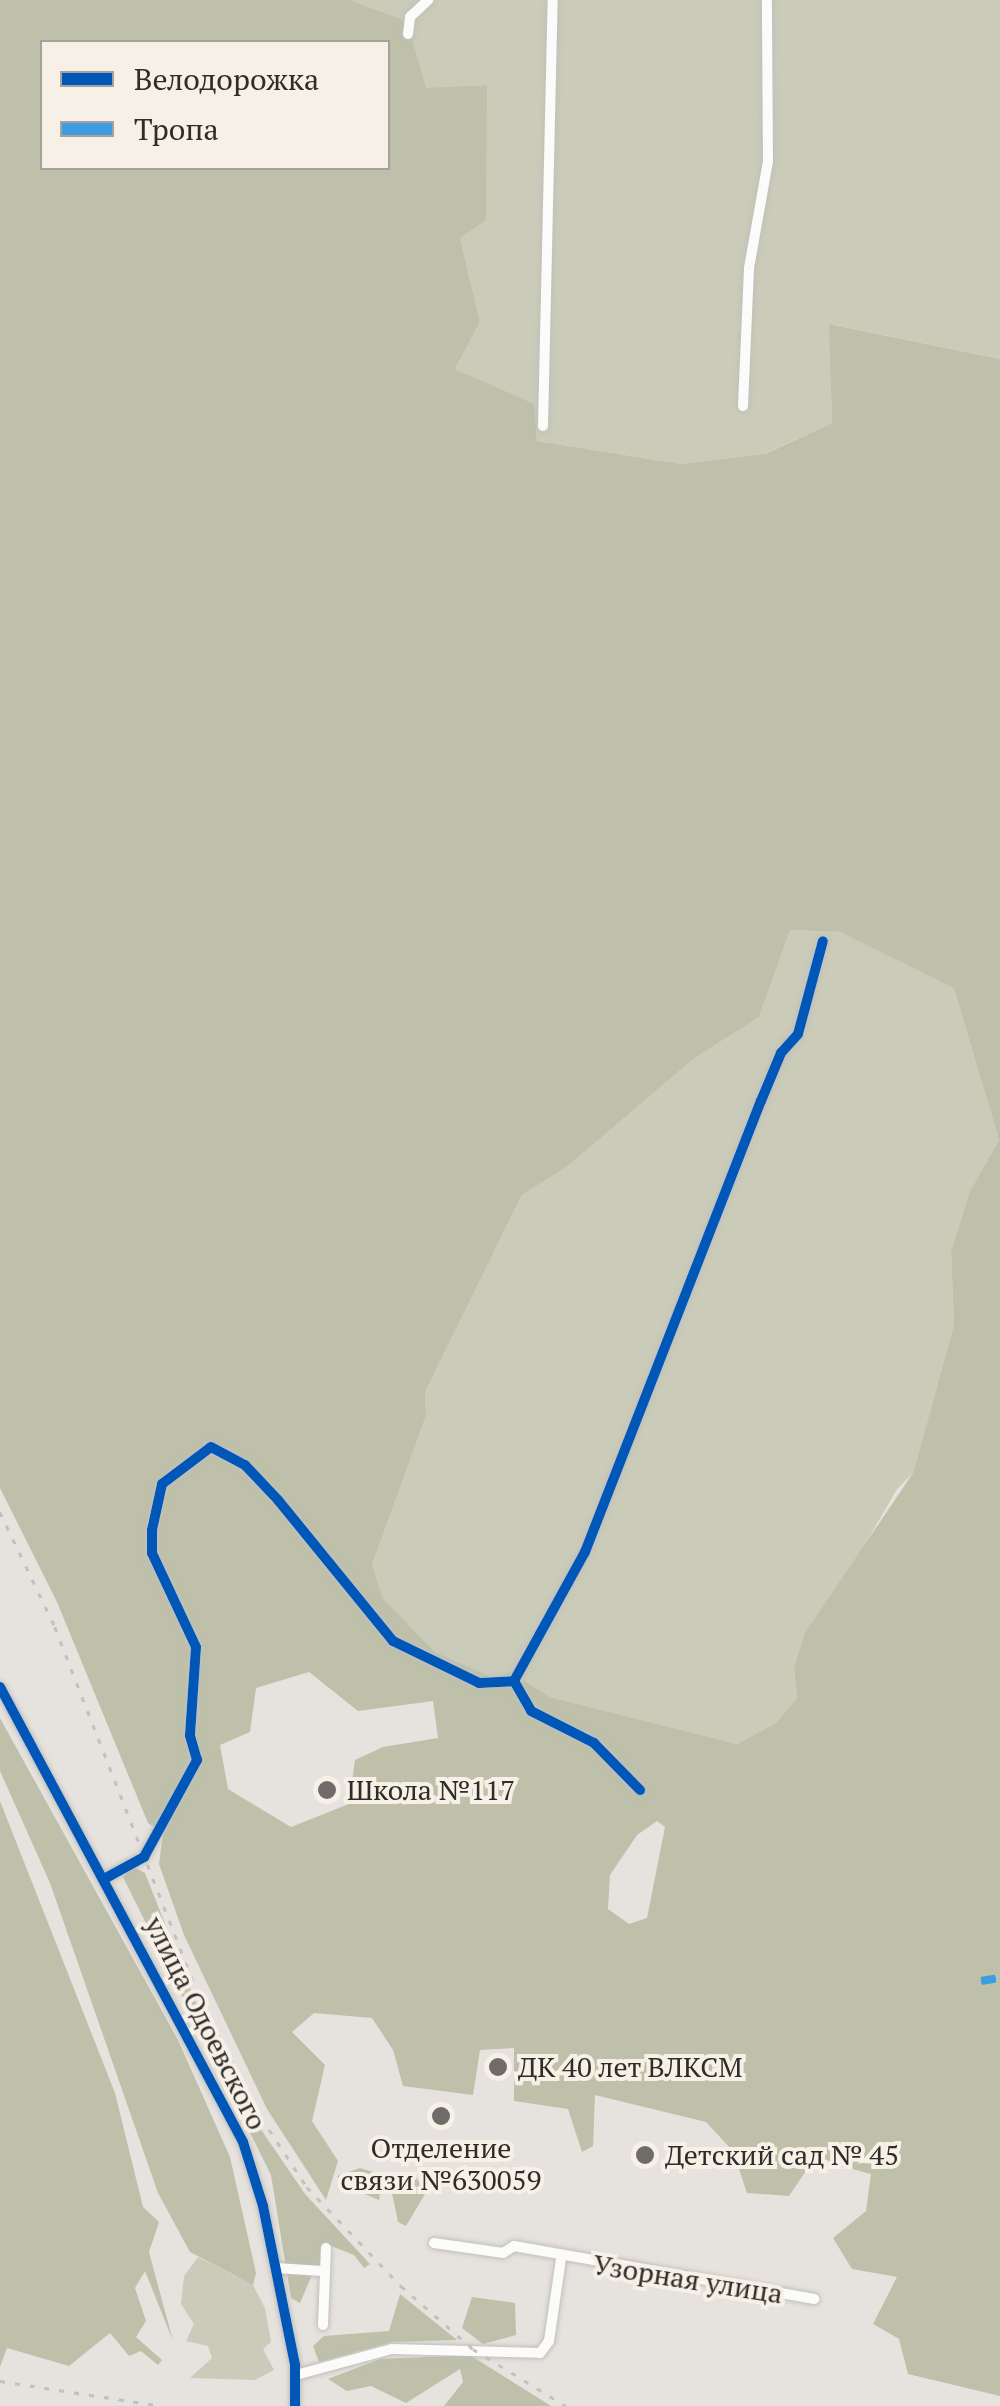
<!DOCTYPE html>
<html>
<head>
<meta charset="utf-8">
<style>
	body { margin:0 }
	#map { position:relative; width:1000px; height:2406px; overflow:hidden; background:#e6e2de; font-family:"PT Serif",serif }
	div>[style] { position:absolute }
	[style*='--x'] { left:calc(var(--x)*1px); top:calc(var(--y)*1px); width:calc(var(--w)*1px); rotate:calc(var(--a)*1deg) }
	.green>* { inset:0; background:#cacbb9 }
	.forest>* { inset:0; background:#bec0a9 }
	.roads { filter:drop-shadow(0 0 2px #c1bfbb) drop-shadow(0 0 2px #c1bfbb) }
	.minor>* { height:10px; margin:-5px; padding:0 5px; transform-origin:5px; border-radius:5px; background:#fbfbfa }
	.rail>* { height:2.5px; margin-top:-1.25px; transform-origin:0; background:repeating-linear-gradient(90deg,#c2c1bf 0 5px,transparent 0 15px) }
	.quiet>* { height:8px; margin-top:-4px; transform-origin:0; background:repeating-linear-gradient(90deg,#3d9de1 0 15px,transparent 0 23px) }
	.cycleway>* { height:10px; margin:-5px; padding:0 5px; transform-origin:5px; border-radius:5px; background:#0057b8 }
	.dots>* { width:28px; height:28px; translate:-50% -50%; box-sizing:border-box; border:5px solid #f6f0e7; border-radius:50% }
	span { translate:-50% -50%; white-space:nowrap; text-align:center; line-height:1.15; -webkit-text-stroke:8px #f6f0e7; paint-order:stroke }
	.poi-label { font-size:28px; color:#2f2d29 }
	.left { translate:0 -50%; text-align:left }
	.street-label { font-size:28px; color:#2f2d29 }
	.legend { position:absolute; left:40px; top:40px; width:350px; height:130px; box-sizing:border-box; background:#f6f0e7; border:2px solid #a6a29b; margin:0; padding:12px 18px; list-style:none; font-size:30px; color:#2f2d29 }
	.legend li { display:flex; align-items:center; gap:20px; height:50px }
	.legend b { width:50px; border:2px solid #a6a29b }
</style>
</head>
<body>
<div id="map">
	<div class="green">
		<div style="clip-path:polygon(350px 0,1000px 0,1000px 359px,830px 324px,832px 423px,764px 454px,681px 464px,537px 441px,533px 404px,455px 369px,480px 322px,460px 238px,487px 85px,425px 89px,407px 21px)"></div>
		<div style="clip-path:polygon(790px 930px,840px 932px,954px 987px,999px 1140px,970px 1191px,951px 1251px,954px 1325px,913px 1473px,897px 1489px,794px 1668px,797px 1698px,776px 1723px,737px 1744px,550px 1697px,509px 1673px,496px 1679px,435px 1652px,383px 1598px,372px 1565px,426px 1416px,425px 1392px,522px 1195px,568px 1166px,692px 1060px,759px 1017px)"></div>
		<div style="clip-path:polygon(198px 2257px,253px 2285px,265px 2308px,271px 2342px,263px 2349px,274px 2370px,255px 2380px,190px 2378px,212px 2358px,208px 2346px,186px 2341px,194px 2324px,181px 2304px,184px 2276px)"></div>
	</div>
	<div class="forest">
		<div style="clip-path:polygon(evenodd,0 0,350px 0,407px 21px,426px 88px,487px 85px,486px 220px,460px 238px,480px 322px,455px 369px,534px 404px,537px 441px,681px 464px,765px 454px,832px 423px,829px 324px,1000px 359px,1000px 2396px,908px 2374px,899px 2339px,873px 2324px,897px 2277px,852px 2269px,833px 2238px,866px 2211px,871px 2174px,814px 2159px,789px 2196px,747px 2193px,733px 2151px,706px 2122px,595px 2095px,593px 2146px,582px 2152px,568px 2109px,514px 2101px,514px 2048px,480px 2050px,473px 2095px,403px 2086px,393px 2050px,372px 2018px,314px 2013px,292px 2032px,325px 2065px,312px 2121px,338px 2161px,326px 2200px,267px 2109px,184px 1935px,159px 1864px,163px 1833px,148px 1823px,57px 1602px,0 1488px,0 0,42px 42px,388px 42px,388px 168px,42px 168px,42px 42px,0 0,790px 930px,840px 932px,954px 988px,999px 1140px,970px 1191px,951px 1251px,954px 1325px,913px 1473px,805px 1633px,794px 1668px,797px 1698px,776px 1723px,737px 1744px,550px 1697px,509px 1672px,496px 1679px,435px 1652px,383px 1598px,372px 1565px,426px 1416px,425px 1392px,522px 1195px,568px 1166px,692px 1060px,759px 1017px,790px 930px,0 0,309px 1672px,358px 1711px,433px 1701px,438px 1738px,383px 1747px,355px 1760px,349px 1804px,291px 1827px,228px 1789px,220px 1745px,250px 1732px,256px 1688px,309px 1672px,0 0,657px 1821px,665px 1827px,647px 1918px,629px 1924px,608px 1909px,610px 1875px,637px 1835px,657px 1821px)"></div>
		<div style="clip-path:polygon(0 1718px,178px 2040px,230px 2157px,256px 2273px,253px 2285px,190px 2252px,158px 2193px,50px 1883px,0 1771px)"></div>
		<div style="clip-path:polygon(0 1801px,115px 2093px,143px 2207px,159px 2222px,149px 2252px,173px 2341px,145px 2271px,135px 2288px,146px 2321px,136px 2337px,162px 2360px,158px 2365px,141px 2351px,129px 2356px,110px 2333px,69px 2366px,7px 2348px,0 2367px)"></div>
		<div style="clip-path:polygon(132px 1866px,145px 1873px,213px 2046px,243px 2103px,305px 2194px,370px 2264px,364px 2268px,354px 2255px,326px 2244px,322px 2267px,315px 2268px,300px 2303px,291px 2298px,271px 2175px,123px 1877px)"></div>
		<div style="clip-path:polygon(360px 2168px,383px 2175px,379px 2200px,343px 2185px,337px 2176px)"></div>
		<div style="clip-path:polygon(416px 2176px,425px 2194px,406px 2226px,398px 2222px,391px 2188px,395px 2177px)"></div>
		<div style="clip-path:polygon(400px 2294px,457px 2340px,393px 2342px,319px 2362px,313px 2346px,324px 2336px,389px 2331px)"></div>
		<div style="clip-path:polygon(472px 2297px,515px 2303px,516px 2335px,483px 2344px,462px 2328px)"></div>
		<div style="clip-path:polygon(470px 2355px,551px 2406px,444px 2406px,463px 2382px,460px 2369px,406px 2403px,371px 2386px,347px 2391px,328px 2379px,380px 2359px)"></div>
	</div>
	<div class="roads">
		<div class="minor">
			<div style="--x:408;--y:34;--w:17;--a:-83"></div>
			<div style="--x:410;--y:17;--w:25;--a:-43"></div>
			<div style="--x:743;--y:406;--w:138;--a:-87.5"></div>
			<div style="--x:749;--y:268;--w:109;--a:-79.9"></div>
			<div style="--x:768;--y:161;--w:161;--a:-90.4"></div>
			<div style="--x:543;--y:426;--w:426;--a:-88.7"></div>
			<div style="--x:514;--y:1681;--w:147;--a:-61.2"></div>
			<div style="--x:585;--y:1552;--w:484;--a:-68.7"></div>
			<div style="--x:761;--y:1101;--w:52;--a:-67.4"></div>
			<div style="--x:781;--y:1053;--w:25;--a:-48"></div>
			<div style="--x:798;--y:1034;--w:96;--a:-75"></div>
			<div style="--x:0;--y:1687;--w:516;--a:61.89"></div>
			<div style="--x:243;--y:2142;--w:67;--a:72.6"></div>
			<div style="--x:263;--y:2206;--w:162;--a:78.6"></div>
			<div style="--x:295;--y:2365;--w:41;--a:90"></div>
			<div style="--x:104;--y:1879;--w:46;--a:-28.8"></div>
			<div style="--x:144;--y:1857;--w:111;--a:-61.3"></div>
			<div style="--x:197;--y:1760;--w:26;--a:-106"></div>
			<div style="--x:190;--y:1735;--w:88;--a:-86.1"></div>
			<div style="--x:196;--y:1647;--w:104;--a:-115.1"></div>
			<div style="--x:152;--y:1553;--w:23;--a:-90"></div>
			<div style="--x:152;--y:1530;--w:47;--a:-77.7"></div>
			<div style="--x:162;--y:1484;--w:61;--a:-37.1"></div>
			<div style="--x:211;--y:1447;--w:38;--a:28"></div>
			<div style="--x:245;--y:1465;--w:48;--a:46.7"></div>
			<div style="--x:278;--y:1500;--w:182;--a:50.8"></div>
			<div style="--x:393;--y:1641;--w:96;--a:26"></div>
			<div style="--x:479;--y:1683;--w:35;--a:-3"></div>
			<div style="--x:514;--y:1681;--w:34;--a:60"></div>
			<div style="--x:531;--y:1711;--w:71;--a:26.9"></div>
			<div style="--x:594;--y:1743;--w:66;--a:45.6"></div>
			<div style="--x:434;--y:2243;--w:70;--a:8.2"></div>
			<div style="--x:503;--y:2253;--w:13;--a:-32"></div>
			<div style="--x:514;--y:2246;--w:305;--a:10"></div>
			<div style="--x:276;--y:2268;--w:46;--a:3.7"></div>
			<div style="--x:323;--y:2325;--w:77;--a:-87.8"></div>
			<div style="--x:296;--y:2375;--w:99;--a:-15.2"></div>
			<div style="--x:392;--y:2349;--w:148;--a:1.5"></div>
			<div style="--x:540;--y:2353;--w:15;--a:-53"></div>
			<div style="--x:549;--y:2341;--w:83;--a:-81.7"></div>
		</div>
	</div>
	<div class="rail">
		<div style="--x:0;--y:1512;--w:127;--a:64.4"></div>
		<div style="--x:55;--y:1627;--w:408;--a:68.7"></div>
		<div style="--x:203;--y:2007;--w:124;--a:62.2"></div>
		<div style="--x:261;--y:2117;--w:84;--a:56.7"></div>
		<div style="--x:307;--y:2187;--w:137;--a:46.5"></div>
		<div style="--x:401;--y:2286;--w:96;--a:41.2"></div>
		<div style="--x:473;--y:2349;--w:109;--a:31.5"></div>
		<div style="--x:0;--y:2381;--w:164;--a:8.8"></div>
	</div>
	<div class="quiet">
		<div style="--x:981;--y:1981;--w:19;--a:-9"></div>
	</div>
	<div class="cycleway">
		<div style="--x:514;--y:1681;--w:147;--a:-61.2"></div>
		<div style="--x:585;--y:1552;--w:484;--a:-68.7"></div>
		<div style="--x:761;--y:1101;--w:52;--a:-67.4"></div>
		<div style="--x:781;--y:1053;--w:25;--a:-48"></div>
		<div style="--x:798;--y:1034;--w:96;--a:-75"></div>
		<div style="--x:0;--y:1687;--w:516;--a:61.89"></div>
		<div style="--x:243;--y:2142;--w:67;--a:72.6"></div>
		<div style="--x:263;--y:2206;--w:162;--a:78.6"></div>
		<div style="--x:295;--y:2365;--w:41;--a:90"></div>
		<div style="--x:104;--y:1879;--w:46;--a:-28.8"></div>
		<div style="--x:144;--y:1857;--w:111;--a:-61.3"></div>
		<div style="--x:197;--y:1760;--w:26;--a:-106"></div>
		<div style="--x:190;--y:1735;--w:88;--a:-86.1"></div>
		<div style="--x:196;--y:1647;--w:104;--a:-115.1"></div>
		<div style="--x:152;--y:1553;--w:23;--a:-90"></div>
		<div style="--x:152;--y:1530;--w:47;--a:-77.7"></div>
		<div style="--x:162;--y:1484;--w:61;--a:-37.1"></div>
		<div style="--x:211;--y:1447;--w:38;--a:28"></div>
		<div style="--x:245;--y:1465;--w:48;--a:46.7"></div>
		<div style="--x:278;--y:1500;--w:182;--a:50.8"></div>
		<div style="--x:393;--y:1641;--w:96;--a:26"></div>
		<div style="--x:479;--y:1683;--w:35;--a:-3"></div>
		<div style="--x:514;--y:1681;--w:34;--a:60"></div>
		<div style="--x:531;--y:1711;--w:71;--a:26.9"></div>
		<div style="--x:594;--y:1743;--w:66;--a:45.6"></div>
	</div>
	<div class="dots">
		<div style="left:327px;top:1790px;background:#6f6c68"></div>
		<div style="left:498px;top:2067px;background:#6f6c68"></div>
		<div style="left:441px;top:2116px;background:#6f6c68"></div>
		<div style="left:645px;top:2155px;background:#6f6c68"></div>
	</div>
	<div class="poi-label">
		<span class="left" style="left:347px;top:1790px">Школа №117</span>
		<span class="left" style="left:518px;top:2067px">ДК 40 лет ВЛКСМ</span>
		<span style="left:441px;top:2164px">Отделение<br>связи №630059</span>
		<span class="left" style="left:665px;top:2155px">Детский сад № 45</span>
	</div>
	<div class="street-label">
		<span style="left:206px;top:2023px;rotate:63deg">улица Одоевского</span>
		<span style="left:688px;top:2279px;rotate:9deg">Узорная улица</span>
	</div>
	<ul class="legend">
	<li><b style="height:12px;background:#0057b8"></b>Велодорожка</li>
	<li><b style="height:12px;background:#3d9de1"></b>Тропа</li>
	</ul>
</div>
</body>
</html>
